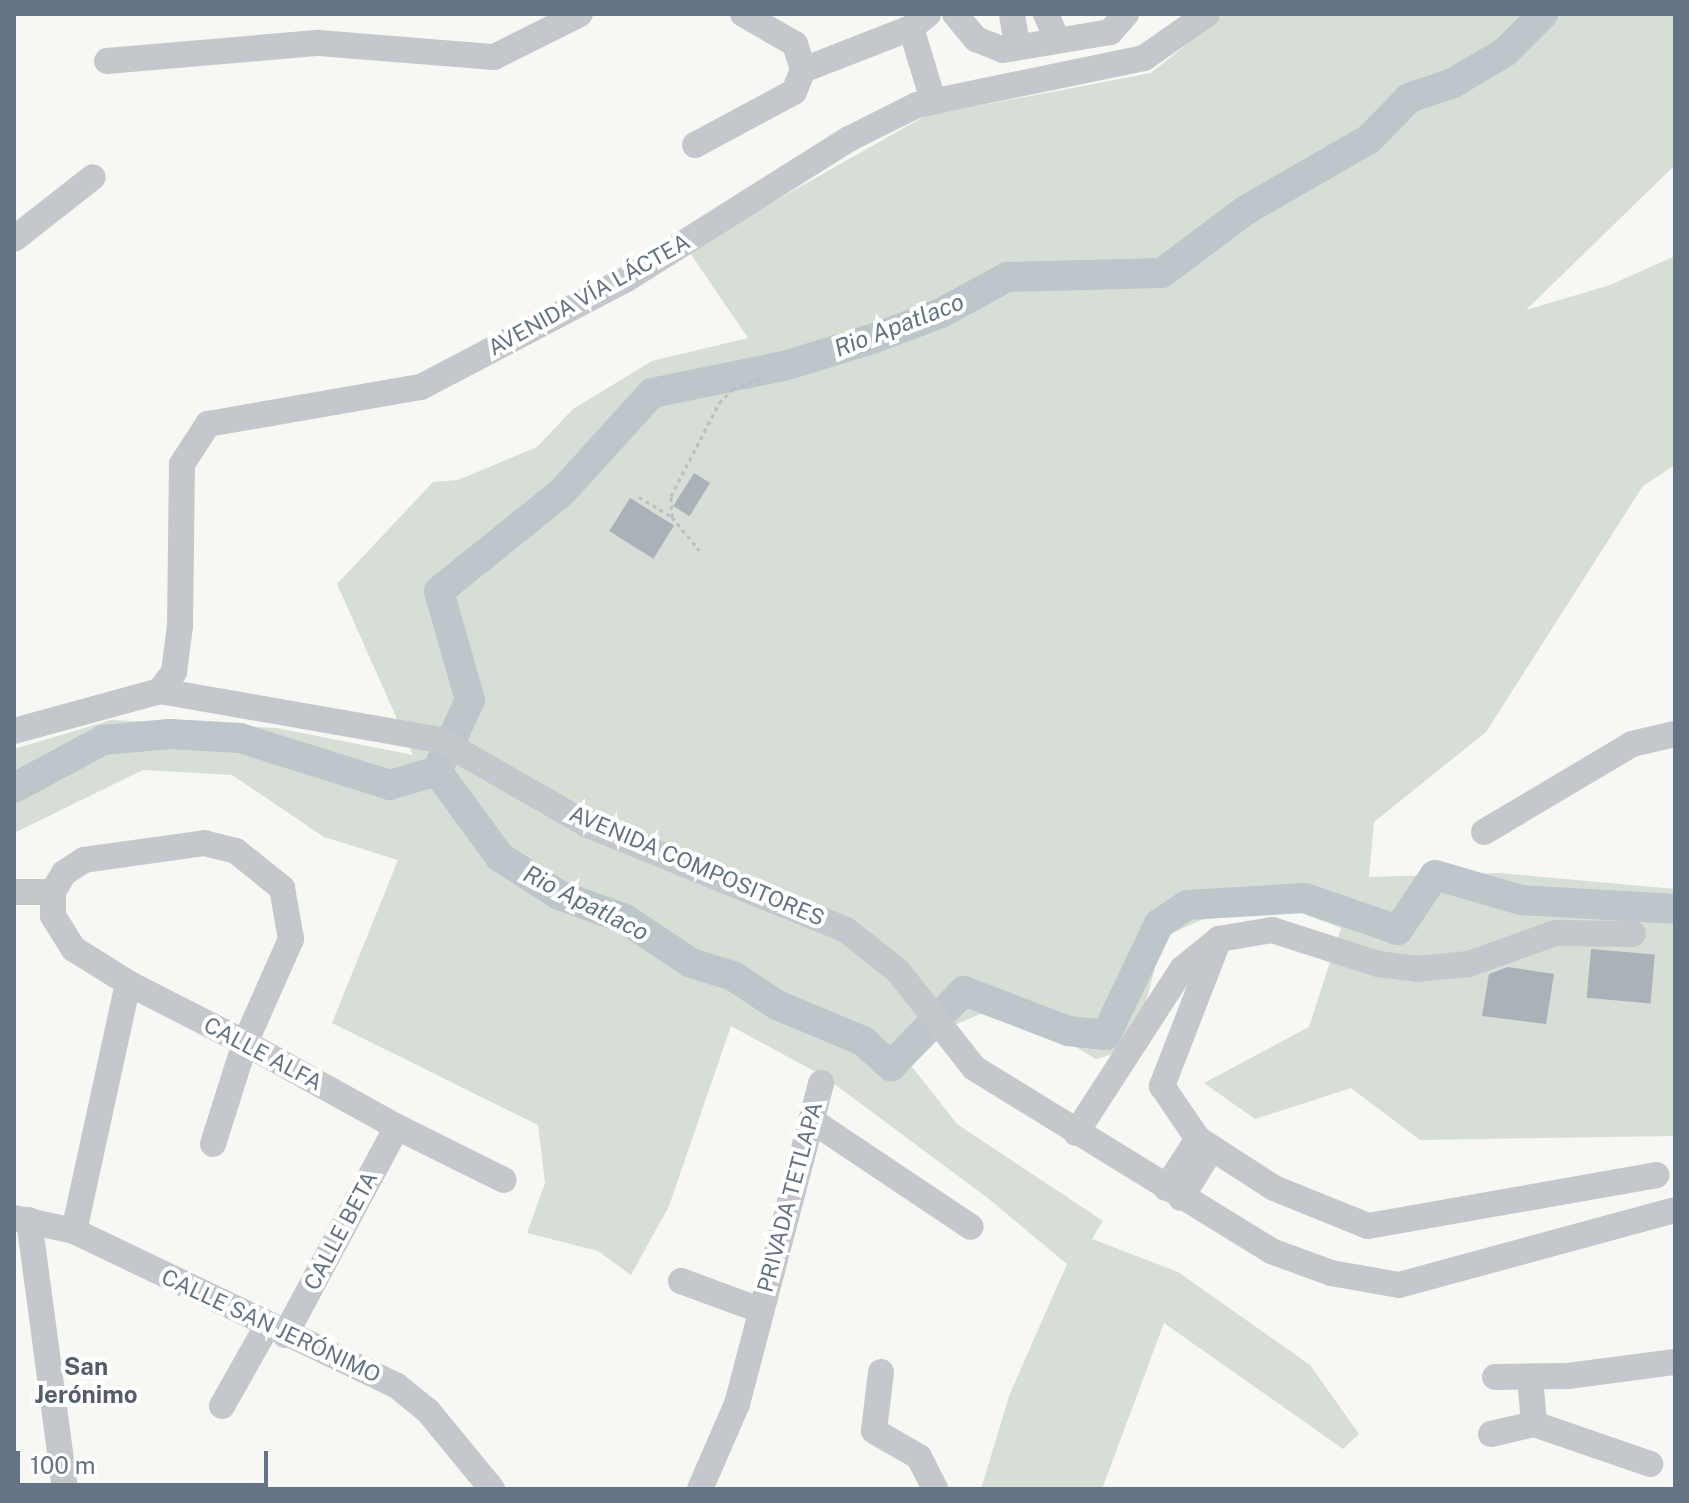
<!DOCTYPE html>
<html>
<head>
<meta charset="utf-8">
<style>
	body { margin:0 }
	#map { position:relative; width:1689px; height:1503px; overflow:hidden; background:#f7f7f4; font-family:"Public Sans",sans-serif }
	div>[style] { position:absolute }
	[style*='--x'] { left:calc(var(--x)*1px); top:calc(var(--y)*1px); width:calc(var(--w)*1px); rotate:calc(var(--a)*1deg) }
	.green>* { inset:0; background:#d7ded5 }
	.river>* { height:30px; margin:-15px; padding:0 15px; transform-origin:15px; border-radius:15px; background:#bcc6cb }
	.building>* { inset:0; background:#aab1b8; transform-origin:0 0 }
	.path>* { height:3px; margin-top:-1.5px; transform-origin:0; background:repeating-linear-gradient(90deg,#bcbec1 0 4px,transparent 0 8px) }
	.minor>* { height:26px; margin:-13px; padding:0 13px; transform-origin:13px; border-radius:13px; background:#c4c7cb }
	span { translate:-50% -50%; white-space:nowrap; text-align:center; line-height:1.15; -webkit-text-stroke:8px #fff; paint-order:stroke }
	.street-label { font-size:22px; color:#657485 }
	.water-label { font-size:24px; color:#617682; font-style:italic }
	.neighbourhood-label { font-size:24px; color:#535e6a; font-weight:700 }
	.frame { position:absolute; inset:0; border:16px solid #657485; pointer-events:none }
	.scale { position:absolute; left:16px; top:1451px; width:252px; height:36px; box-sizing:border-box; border:4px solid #657485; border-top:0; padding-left:10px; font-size:24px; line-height:28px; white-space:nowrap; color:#657485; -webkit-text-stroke:6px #fff; paint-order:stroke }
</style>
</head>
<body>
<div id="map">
	<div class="green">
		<div style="clip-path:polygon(1224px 14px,1675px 14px,1675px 165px,1526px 310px,1610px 285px,1675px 256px,1675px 465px,1643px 486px,1486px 732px,1374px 822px,1369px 877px,1500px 873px,1675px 889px,1675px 1136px,1420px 1140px,1351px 1088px,1255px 1119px,1204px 1083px,1309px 1027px,1341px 928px,1256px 896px,1163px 937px,1134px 1048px,1096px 1059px,1004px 1004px,898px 1049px,957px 1124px,1103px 1221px,1092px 1239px,1178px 1272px,1310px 1365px,1359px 1434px,1343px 1449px,1164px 1323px,1102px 1489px,981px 1489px,1009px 1396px,1067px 1264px,989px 1199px,825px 1077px,731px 1026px,669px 1206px,631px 1275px,598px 1251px,527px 1233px,545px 1183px,538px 1125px,332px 1023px,398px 860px,324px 837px,232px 775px,143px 770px,14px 833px,14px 749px,111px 720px,277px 728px,413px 755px,337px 584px,433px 482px,458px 480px,537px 447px,573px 409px,652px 361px,748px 338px,688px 250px,925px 116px,1151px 73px)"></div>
	</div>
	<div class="river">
		<div style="--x:437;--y:771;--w:107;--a:53.8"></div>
		<div style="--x:500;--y:857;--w:70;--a:32.8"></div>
		<div style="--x:559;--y:895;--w:70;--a:20"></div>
		<div style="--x:625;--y:919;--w:79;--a:33.7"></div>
		<div style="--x:691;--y:963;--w:44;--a:17.2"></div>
		<div style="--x:733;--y:976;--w:53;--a:33.4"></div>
		<div style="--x:777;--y:1005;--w:93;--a:22.7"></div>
		<div style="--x:863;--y:1041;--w:38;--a:42"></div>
		<div style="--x:891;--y:1066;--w:105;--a:-45.8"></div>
		<div style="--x:964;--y:991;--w:111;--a:21"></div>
		<div style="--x:1068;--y:1031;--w:38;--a:6"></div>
		<div style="--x:1106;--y:1035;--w:123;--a:-64.5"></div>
		<div style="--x:1159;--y:924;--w:34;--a:-34"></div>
		<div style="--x:1187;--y:905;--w:118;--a:-3.4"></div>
		<div style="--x:1305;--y:898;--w:98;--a:19"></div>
		<div style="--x:1398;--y:930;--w:66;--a:-56.1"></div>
		<div style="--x:1435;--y:875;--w:90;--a:16.2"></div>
		<div style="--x:1521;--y:900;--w:154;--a:3.3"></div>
		<div style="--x:14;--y:788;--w:101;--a:-28.3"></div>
		<div style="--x:103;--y:740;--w:67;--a:-5.1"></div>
		<div style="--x:170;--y:734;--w:70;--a:3.3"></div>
		<div style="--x:240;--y:738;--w:157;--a:17.4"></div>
		<div style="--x:390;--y:785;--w:49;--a:-16.6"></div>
		<div style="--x:437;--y:771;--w:78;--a:-65.1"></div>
		<div style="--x:470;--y:700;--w:113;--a:-105.9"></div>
		<div style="--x:439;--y:591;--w:156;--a:-38.8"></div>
		<div style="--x:561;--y:493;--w:135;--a:-47.7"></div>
		<div style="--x:652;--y:393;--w:135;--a:-11.6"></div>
		<div style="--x:784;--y:366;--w:95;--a:-17.1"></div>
		<div style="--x:875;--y:338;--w:71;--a:-20.7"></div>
		<div style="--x:941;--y:313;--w:75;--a:-28.6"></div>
		<div style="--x:1007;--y:277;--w:155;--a:-1.5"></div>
		<div style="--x:1162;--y:273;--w:105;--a:-36.9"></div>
		<div style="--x:1246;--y:210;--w:142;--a:-30"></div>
		<div style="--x:1369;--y:139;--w:57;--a:-45.7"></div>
		<div style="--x:1409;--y:98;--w:46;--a:-18.8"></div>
		<div style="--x:1453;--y:83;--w:61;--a:-30.8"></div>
		<div style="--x:1505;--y:52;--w:54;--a:-45"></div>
	</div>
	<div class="building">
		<div style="left:694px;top:473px;width:19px;height:39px;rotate:32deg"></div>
		<div style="left:630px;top:498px;width:52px;height:39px;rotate:32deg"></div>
		<div style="left:1591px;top:949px;width:64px;height:49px;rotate:5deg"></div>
		<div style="clip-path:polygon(1508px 967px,1554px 974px,1546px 1024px,1482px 1016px,1489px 974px)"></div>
	</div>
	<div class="path">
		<div style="--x:639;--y:497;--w:39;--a:31"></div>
		<div style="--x:672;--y:517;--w:43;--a:50.7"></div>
		<div style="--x:672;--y:517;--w:21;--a:-93"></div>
		<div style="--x:671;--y:496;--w:105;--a:-62.7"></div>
		<div style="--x:719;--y:403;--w:20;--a:-45"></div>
		<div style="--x:733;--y:389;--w:33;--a:-21"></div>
	</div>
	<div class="minor">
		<div style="--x:955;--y:14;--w:33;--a:50"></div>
		<div style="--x:976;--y:39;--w:29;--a:22"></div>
		<div style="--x:1003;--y:50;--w:109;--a:-9.5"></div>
		<div style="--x:1110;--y:32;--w:24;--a:-48"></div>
		<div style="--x:1012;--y:14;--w:30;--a:81"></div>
		<div style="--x:1046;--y:14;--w:28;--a:67"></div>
		<div style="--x:911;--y:28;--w:75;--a:73"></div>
		<div style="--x:107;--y:61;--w:213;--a:-4.9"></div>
		<div style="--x:319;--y:43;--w:176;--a:4.6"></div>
		<div style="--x:494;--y:57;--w:96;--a:-26.6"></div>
		<div style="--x:803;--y:70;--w:116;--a:-21.3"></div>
		<div style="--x:911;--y:28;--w:22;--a:-39"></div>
		<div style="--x:695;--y:145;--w:112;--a:-28.2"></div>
		<div style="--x:794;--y:92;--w:24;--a:-68"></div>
		<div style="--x:803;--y:70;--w:27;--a:-107"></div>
		<div style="--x:795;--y:44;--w:60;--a:-150"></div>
		<div style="--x:14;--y:239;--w:100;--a:-38.1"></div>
		<div style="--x:160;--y:691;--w:24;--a:-54"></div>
		<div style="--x:174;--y:672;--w:46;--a:-82.6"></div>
		<div style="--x:180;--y:626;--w:162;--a:-89.3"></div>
		<div style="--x:182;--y:464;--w:48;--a:-57"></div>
		<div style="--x:208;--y:424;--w:216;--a:-9.9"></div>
		<div style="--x:421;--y:387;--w:230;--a:-27.7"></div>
		<div style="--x:625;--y:280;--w:265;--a:-32.2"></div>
		<div style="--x:849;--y:139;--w:76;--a:-26.6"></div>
		<div style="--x:917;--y:105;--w:232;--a:-11.7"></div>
		<div style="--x:1144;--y:58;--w:77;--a:-34.9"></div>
		<div style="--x:14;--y:731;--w:151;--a:-15.3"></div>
		<div style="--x:160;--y:691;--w:284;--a:9.9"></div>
		<div style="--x:440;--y:740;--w:171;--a:29.9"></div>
		<div style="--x:588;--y:825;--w:279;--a:22.1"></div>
		<div style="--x:846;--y:930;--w:66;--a:38.3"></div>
		<div style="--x:898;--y:971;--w:123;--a:51.9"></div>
		<div style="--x:974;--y:1068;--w:349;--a:31.6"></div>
		<div style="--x:1271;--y:1251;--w:64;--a:20.1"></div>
		<div style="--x:1331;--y:1273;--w:69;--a:10"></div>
		<div style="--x:1399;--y:1285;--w:286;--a:-15.2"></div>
		<div style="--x:1484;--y:832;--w:172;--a:-30.7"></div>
		<div style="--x:1632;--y:744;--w:44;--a:-13.1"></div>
		<div style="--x:14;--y:892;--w:39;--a:0"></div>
		<div style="--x:1219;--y:939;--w:158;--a:111.2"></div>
		<div style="--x:1162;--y:1086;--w:64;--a:55.8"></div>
		<div style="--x:1198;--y:1139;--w:90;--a:32.8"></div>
		<div style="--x:1274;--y:1188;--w:101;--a:22"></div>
		<div style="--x:1368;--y:1226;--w:293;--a:-10"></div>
		<div style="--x:811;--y:1120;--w:192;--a:33.8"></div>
		<div style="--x:1076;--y:1133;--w:195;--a:-57.1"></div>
		<div style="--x:1182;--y:969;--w:48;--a:-39"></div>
		<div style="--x:1219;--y:939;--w:54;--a:-9.6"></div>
		<div style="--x:1272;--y:930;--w:111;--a:17.8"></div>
		<div style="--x:1378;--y:964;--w:38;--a:7"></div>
		<div style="--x:1416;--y:969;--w:53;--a:-5.4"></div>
		<div style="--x:1469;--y:964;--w:91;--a:-19.8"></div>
		<div style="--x:1555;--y:933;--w:78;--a:0.7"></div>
		<div style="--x:213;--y:1144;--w:106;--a:-72.4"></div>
		<div style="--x:245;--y:1043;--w:114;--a:-66.1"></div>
		<div style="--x:291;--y:939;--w:52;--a:-100"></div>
		<div style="--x:282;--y:888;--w:59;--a:-141.2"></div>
		<div style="--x:236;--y:851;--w:32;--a:-166"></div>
		<div style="--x:205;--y:843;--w:122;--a:172"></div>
		<div style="--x:84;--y:860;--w:24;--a:147"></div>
		<div style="--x:64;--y:873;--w:22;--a:120"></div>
		<div style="--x:53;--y:892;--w:24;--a:90"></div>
		<div style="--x:53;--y:916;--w:39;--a:58"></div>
		<div style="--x:74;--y:949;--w:64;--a:32.2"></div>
		<div style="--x:128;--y:983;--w:131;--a:27.1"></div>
		<div style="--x:245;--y:1043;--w:174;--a:28.9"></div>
		<div style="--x:397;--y:1127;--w:119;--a:26.4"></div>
		<div style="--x:1166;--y:1188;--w:59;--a:-56.9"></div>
		<div style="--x:1181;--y:1198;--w:59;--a:-58.2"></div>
		<div style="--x:14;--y:1218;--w:61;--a:12.2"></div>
		<div style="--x:74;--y:1231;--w:358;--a:25.6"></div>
		<div style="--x:397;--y:1386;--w:40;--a:39"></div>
		<div style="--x:428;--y:1411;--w:101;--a:50.6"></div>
		<div style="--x:29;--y:1220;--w:271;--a:82.4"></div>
		<div style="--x:74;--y:1231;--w:254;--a:-77.7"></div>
		<div style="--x:681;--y:1281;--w:84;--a:20.2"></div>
		<div style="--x:285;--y:1335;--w:236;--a:-61.7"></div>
		<div style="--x:881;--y:1372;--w:59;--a:96.8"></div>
		<div style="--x:874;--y:1431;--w:52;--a:30"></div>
		<div style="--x:919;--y:1457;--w:36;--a:63"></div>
		<div style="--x:1495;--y:1377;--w:73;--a:-0.8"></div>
		<div style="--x:1568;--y:1376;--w:108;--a:-7.5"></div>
		<div style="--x:1530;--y:1377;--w:47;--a:85.1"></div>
		<div style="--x:1534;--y:1424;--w:123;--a:19"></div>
		<div style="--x:222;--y:1406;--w:92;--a:-60.6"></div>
		<div style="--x:1491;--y:1434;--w:44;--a:-13.1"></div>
		<div style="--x:700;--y:1489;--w:93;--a:-66.5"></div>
		<div style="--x:737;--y:1404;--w:332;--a:-75.3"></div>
	</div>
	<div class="street-label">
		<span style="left:589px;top:295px;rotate:-29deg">AVENIDA VÍA LÁCTEA</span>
		<span style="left:697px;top:866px;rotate:23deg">AVENIDA COMPOSITORES</span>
		<span style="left:263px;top:1054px;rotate:28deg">CALLE ALFA</span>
		<span style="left:790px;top:1197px;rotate:-75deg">PRIVADA TETLAPA</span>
		<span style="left:341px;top:1231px;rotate:-62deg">CALLE BETA</span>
		<span style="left:271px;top:1326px;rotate:25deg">CALLE SAN JERÓNIMO</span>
	</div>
	<div class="water-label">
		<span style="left:899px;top:325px;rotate:-21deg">Rio Apatlaco</span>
		<span style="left:586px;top:903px;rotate:27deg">Rio Apatlaco</span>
	</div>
	<div class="neighbourhood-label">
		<span style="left:86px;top:1381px">San<br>Jerónimo</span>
	</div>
	<div class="frame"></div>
	<div class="scale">100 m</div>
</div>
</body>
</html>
